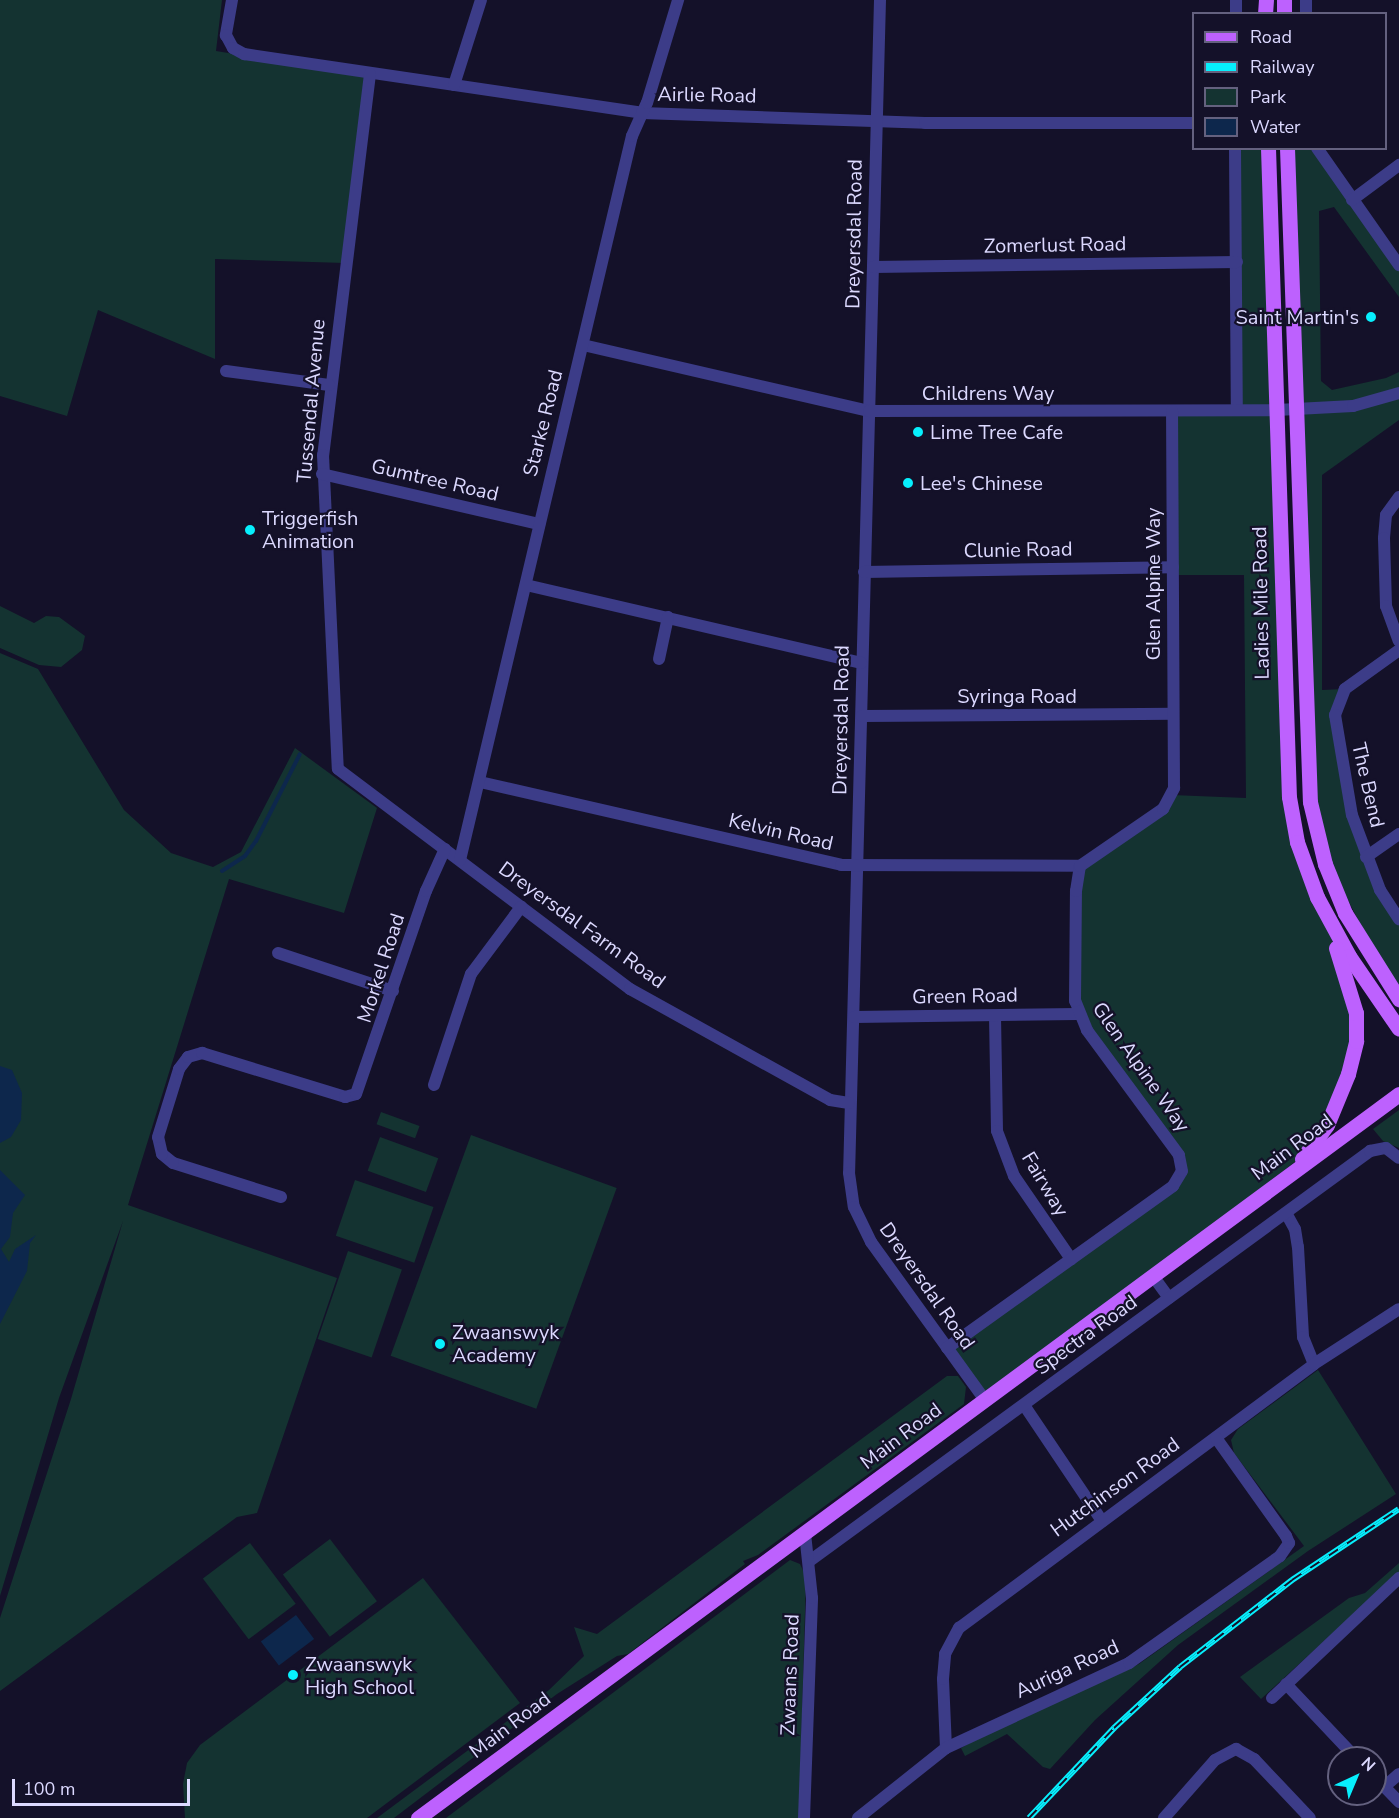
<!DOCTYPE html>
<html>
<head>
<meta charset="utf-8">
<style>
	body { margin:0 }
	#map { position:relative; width:1399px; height:1818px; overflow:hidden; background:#141129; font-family:"Nunito Sans",sans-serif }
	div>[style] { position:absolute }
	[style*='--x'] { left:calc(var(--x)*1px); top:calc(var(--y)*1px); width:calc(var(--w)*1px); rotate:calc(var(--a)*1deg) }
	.green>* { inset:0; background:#143331; transform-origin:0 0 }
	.water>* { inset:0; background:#0d274c; transform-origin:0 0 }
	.stream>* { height:4px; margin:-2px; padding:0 2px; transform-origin:2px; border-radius:2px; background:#0d274c }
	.minor>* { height:12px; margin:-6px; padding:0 6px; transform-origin:6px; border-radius:6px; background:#3c3c88 }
	.major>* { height:15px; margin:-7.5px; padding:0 7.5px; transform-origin:7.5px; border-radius:7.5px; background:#bd61fe }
	.rail>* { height:6px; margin-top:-3px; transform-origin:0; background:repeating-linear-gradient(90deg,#141129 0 11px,#07effd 0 22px); box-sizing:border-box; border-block:2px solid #07effd }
	.dots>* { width:16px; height:16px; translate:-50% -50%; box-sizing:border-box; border:3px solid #141129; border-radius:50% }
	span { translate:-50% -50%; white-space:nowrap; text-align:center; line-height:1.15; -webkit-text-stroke:4.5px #141129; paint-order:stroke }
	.street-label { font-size:20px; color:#dcd9ff }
	.poi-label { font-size:20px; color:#dcd9ff }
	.right { translate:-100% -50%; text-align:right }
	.left { translate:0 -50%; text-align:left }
	.legend { position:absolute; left:1192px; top:12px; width:195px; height:138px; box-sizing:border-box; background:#141129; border:2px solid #64617f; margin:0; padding:8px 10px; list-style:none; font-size:18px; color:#dcd9ff }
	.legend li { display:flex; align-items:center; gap:12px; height:30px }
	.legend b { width:30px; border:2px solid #64617f }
	.north { position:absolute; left:1327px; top:1746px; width:60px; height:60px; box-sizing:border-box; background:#141129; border:2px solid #64617f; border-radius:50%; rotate:44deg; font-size:16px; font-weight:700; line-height:24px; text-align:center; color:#dcd9ff }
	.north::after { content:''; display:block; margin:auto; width:21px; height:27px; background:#07effd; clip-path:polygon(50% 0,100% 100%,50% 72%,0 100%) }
	.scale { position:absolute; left:12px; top:1779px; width:178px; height:27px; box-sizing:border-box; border:3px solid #dcd9ff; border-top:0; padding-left:8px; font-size:18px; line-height:21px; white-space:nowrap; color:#dcd9ff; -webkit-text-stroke:4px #141129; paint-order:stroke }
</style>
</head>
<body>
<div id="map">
	<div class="green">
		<div style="clip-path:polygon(0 0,222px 0,216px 51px,369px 76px,345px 263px,215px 259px,215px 359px,98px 310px,67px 416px,0 396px)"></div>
		<div style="clip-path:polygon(1235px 149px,1268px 149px,1289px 797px,1345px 971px,1356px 1041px,1309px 1151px,985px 1400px,947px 1348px,1173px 1186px,1182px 1164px,1077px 1014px,1080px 866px,1172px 795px,1246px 798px,1244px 575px,1173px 575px,1172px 411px,1237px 409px)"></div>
		<div style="clip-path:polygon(1287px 149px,1317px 149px,1399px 265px,1399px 297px,1334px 207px,1319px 211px,1321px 381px,1332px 390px,1386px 378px,1399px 372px,1399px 420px,1322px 475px,1322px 690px,1345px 689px,1339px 697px,1352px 815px,1399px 919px,1399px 999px,1319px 844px)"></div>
		<div style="clip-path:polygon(0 606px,34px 623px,46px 616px,59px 617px,85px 636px,82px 650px,61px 667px,39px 665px,0 648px)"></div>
		<div style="clip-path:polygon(0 653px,38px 669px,124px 810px,171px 853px,213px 867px,241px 852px,295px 748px,377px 808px,344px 913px,229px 879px,128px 1205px,337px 1278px,257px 1513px,237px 1517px,0 1691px,0 1618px,71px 1399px,123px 1221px,59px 1398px,0 1596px)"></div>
		<div style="clip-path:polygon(1399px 1110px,1399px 1148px,1383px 1141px,1373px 1129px)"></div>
		<div style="left:381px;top:1112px;width:41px;height:13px;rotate:20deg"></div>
		<div style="left:471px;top:1135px;width:155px;height:235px;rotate:20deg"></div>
		<div style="left:380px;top:1137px;width:62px;height:36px;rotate:20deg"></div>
		<div style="left:355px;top:1180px;width:83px;height:59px;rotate:19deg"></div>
		<div style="left:348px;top:1251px;width:57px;height:93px;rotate:19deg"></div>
		<div style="clip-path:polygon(1318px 1370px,1396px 1494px,1308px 1551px,1178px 1645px,1095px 1720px,1050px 1769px,1043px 1767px,1007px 1734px,965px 1756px,961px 1748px,973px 1741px,1139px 1664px,1304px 1546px,1234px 1453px,1231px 1440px,1238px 1429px)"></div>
		<div style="clip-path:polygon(947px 1376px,958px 1376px,966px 1387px,964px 1404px,758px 1555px,743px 1561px,745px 1564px,628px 1654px,617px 1656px,557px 1694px,394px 1818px,377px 1818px,549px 1690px,584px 1656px,574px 1627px,597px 1634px)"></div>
		<div style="left:330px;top:1539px;width:78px;height:59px;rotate:53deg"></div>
		<div style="left:250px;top:1543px;width:76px;height:59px;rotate:53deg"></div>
		<div style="clip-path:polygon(790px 1560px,800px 1564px,806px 1577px,799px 1818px,446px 1818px)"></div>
		<div style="clip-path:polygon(1399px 1563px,1399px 1572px,1261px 1699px,1240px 1677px,1349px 1598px,1365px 1593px)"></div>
		<div style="clip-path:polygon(423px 1578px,520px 1703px,367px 1818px,185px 1818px,183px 1784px,187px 1763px,200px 1745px)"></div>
	</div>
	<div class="water">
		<div style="clip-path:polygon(0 1066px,12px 1070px,22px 1093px,21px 1120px,11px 1137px,0 1143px)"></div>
		<div style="clip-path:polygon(0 1170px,25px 1195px,13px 1213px,10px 1237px,1px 1249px,9px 1262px,15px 1249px,36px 1235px,30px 1243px,27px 1271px,0 1324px)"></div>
		<div style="left:296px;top:1615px;width:30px;height:44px;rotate:53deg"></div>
	</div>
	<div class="stream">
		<div style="--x:222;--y:871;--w:27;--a:-33"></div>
		<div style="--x:245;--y:856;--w:19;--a:-54"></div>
		<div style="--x:256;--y:841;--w:97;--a:-63.2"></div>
	</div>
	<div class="minor">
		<div style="--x:232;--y:0;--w:36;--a:100"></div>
		<div style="--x:226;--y:35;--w:15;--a:62"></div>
		<div style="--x:233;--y:48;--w:13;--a:29"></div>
		<div style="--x:244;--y:54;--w:402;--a:8.4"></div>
		<div style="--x:642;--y:113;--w:283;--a:2"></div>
		<div style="--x:925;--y:123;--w:269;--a:0"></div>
		<div style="--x:880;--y:0;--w:1173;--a:91.51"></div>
		<div style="--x:849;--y:1173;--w:34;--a:82"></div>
		<div style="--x:854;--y:1207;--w:39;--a:64"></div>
		<div style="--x:871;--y:1242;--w:195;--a:54.2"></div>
		<div style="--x:1236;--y:0;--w:14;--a:90"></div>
		<div style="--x:1306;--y:0;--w:14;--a:90"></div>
		<div style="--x:370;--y:74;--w:384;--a:97"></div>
		<div style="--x:323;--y:455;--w:314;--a:87.3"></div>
		<div style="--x:338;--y:769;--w:366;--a:37"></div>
		<div style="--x:630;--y:989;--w:229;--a:29"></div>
		<div style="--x:830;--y:1100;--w:19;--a:9"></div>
		<div style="--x:454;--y:85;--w:89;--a:-72.4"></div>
		<div style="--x:1235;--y:148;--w:262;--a:89.6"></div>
		<div style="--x:1317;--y:148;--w:143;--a:55"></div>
		<div style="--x:1352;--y:200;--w:59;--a:-36.7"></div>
		<div style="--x:873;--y:267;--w:364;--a:-0.8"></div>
		<div style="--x:583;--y:345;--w:294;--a:13"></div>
		<div style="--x:869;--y:411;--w:408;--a:-0.1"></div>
		<div style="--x:1277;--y:410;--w:76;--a:-3"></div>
		<div style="--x:1353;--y:406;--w:48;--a:-15.8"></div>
		<div style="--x:226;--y:371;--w:104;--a:7.7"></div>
		<div style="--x:322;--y:474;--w:223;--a:13"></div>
		<div style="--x:1399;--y:497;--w:22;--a:126"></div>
		<div style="--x:1386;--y:515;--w:23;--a:95"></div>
		<div style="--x:1384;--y:538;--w:68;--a:88.3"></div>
		<div style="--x:1386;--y:606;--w:37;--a:70"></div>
		<div style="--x:864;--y:572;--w:309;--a:-0.9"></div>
		<div style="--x:526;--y:585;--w:344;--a:13.1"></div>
		<div style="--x:1399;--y:650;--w:67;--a:144.2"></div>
		<div style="--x:1345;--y:689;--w:28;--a:111"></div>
		<div style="--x:1335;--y:715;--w:101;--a:80.4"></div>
		<div style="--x:1352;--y:815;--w:80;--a:69.5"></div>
		<div style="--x:1380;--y:890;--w:35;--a:57"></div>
		<div style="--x:659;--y:659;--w:43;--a:-77.9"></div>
		<div style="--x:862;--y:716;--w:311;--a:-0.4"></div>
		<div style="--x:480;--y:782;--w:370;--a:12.9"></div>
		<div style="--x:841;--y:865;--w:239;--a:0.2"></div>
		<div style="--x:1366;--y:857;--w:40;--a:-34.9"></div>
		<div style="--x:460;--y:860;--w:744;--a:-76.64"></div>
		<div style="--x:632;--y:136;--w:36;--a:-66"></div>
		<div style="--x:647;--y:103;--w:108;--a:-73.2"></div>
		<div style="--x:278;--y:953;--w:121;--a:18.3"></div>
		<div style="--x:995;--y:1016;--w:115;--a:89"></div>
		<div style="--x:997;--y:1131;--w:48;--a:69.3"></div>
		<div style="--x:1014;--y:1176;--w:101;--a:55.5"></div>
		<div style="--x:854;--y:1017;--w:223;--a:-0.8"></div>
		<div style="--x:434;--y:1085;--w:117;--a:-71.6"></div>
		<div style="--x:471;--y:974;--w:84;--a:-53.3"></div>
		<div style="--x:281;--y:1197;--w:113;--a:-162.5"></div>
		<div style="--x:173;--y:1163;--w:14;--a:-141"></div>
		<div style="--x:162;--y:1154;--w:17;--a:-103"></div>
		<div style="--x:158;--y:1137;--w:71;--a:-72.8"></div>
		<div style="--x:179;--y:1069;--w:15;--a:-53"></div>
		<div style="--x:188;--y:1057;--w:15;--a:-16"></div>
		<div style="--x:202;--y:1053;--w:150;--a:17.1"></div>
		<div style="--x:345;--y:1097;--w:11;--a:-15"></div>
		<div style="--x:356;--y:1094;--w:215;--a:-71"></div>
		<div style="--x:426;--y:891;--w:46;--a:-65.7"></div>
		<div style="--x:1286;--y:1213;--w:18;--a:61"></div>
		<div style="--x:1295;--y:1229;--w:18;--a:81"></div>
		<div style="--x:1298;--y:1247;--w:90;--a:86.8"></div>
		<div style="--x:1303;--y:1337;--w:29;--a:68"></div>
		<div style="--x:1153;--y:1276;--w:27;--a:54"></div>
		<div style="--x:947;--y:1348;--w:278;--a:-35.6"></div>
		<div style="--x:1173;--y:1186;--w:17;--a:-59"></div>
		<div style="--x:1182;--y:1171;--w:16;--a:-101"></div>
		<div style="--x:1179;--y:1155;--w:155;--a:-126.4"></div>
		<div style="--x:1087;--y:1030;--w:31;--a:-112"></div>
		<div style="--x:1075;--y:1001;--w:110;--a:-89.5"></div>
		<div style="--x:1076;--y:891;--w:25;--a:-81"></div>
		<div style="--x:1080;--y:866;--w:101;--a:-34.5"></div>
		<div style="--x:1163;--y:809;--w:24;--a:-62"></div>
		<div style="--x:1174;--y:788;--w:377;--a:-90.3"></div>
		<div style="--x:1024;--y:1405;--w:140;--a:56.1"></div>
		<div style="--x:811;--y:1560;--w:693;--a:-36.19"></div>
		<div style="--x:1370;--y:1151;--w:16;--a:-11"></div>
		<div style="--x:1386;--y:1148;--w:16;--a:38"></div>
		<div style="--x:1286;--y:1684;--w:102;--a:46.6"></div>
		<div style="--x:1272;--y:1698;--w:175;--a:-43.4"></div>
		<div style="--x:946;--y:1748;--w:69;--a:-92.5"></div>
		<div style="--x:943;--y:1679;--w:25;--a:-85"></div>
		<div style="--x:945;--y:1654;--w:30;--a:-62"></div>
		<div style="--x:959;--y:1628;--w:442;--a:-36.6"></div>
		<div style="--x:1314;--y:1364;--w:101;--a:-32.9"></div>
		<div style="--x:1375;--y:1777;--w:35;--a:46"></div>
		<div style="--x:1384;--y:1787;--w:20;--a:-41"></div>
		<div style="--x:804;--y:1818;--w:220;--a:-87.9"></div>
		<div style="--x:812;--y:1598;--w:64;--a:-96.2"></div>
		<div style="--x:858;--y:1818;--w:112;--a:-38.5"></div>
		<div style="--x:946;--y:1748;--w:202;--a:-24.9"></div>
		<div style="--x:1129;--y:1663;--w:185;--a:-35.3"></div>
		<div style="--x:1280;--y:1556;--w:16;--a:-55"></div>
		<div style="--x:1289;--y:1543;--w:8;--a:-113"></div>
		<div style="--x:1286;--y:1536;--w:120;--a:-125.5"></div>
		<div style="--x:1164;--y:1818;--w:77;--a:-48.7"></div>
		<div style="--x:1215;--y:1760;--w:24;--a:-28"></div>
		<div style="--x:1236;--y:1749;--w:21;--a:29"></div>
		<div style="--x:1254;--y:1759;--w:81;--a:46.5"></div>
	</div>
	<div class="major">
		<div style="--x:1284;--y:0;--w:14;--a:90"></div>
		<div style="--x:1265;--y:14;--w:14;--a:-86"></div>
		<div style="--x:1268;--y:148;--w:649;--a:88.15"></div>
		<div style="--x:1289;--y:797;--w:46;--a:79.9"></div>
		<div style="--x:1297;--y:842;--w:59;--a:70"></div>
		<div style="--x:1317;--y:897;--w:67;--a:61.5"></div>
		<div style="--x:1349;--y:956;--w:88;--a:55.6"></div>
		<div style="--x:1287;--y:148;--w:654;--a:87.99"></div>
		<div style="--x:1310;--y:802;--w:64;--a:76.4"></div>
		<div style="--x:1325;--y:864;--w:53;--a:67.8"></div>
		<div style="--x:1345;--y:913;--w:102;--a:57.9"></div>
		<div style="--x:1302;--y:1159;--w:42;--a:-53.7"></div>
		<div style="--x:1327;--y:1125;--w:55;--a:-67.6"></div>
		<div style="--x:1348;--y:1074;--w:34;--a:-76"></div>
		<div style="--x:1356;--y:1041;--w:28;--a:-90"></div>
		<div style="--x:1356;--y:1013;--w:68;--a:-107.1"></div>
		<div style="--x:418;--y:1818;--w:1219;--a:-36.43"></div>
	</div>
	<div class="rail">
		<div style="--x:1029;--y:1818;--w:124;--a:-46.6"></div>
		<div style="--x:1114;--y:1728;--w:90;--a:-42.7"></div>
		<div style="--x:1180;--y:1667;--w:142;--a:-37.8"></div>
		<div style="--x:1292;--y:1580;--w:128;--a:-33.6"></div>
	</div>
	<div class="dots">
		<div style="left:1371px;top:317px;background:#07effd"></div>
		<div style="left:918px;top:432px;background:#07effd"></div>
		<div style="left:908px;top:483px;background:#07effd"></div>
		<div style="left:250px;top:530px;background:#07effd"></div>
		<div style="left:440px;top:1344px;background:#07effd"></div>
		<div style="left:293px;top:1675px;background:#07effd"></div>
	</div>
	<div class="street-label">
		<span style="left:707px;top:95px;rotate:1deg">Airlie Road</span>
		<span style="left:854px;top:234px;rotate:-89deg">Dreyersdal Road</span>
		<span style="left:1055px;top:245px;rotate:-1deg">Zomerlust Road</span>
		<span style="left:988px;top:393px">Childrens Way</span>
		<span style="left:311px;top:401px;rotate:-85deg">Tussendal Avenue</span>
		<span style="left:543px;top:423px;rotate:-76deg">Starke Road</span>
		<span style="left:435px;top:480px;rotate:13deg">Gumtree Road</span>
		<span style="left:1018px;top:550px;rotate:-1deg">Clunie Road</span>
		<span style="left:1153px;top:584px;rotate:-90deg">Glen Alpine Way</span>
		<span style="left:1261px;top:603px;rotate:-91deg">Ladies Mile Road</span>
		<span style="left:1017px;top:696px">Syringa Road</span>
		<span style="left:841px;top:720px;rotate:-89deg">Dreyersdal Road</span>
		<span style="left:1368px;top:785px;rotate:77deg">The Bend</span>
		<span style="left:781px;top:832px;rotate:13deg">Kelvin Road</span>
		<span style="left:582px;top:925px;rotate:36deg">Dreyersdal Farm Road</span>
		<span style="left:381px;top:968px;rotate:-72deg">Morkel Road</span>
		<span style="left:965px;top:996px;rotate:-1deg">Green Road</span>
		<span style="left:1141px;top:1067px;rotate:55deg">Glen Alpine Way</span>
		<span style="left:1292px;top:1147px;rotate:-37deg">Main Road</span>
		<span style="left:1045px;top:1184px;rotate:59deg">Fairway</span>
		<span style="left:927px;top:1286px;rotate:55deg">Dreyersdal Road</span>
		<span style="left:1086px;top:1335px;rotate:-36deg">Spectra Road</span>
		<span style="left:901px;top:1436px;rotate:-37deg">Main Road</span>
		<span style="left:1115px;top:1487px;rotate:-36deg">Hutchinson Road</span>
		<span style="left:1067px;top:1669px;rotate:-25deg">Auriga Road</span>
		<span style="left:790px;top:1675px;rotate:-88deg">Zwaans Road</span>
		<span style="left:510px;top:1725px;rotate:-37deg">Main Road</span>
	</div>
	<div class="poi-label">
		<span class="right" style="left:1359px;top:317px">Saint Martin's</span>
		<span class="left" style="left:930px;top:432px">Lime Tree Cafe</span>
		<span class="left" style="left:920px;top:483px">Lee's Chinese</span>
		<span class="left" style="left:262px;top:530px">Triggerfish<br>Animation</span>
		<span class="left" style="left:452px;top:1344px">Zwaanswyk<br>Academy</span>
		<span class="left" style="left:305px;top:1676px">Zwaanswyk<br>High School</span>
	</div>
	<ul class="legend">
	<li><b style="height:8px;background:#bd61fe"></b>Road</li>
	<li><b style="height:8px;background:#07effd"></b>Railway</li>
	<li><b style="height:16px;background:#143331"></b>Park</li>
	<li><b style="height:16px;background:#0d274c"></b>Water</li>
	</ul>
	<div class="north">N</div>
	<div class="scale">100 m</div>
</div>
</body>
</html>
